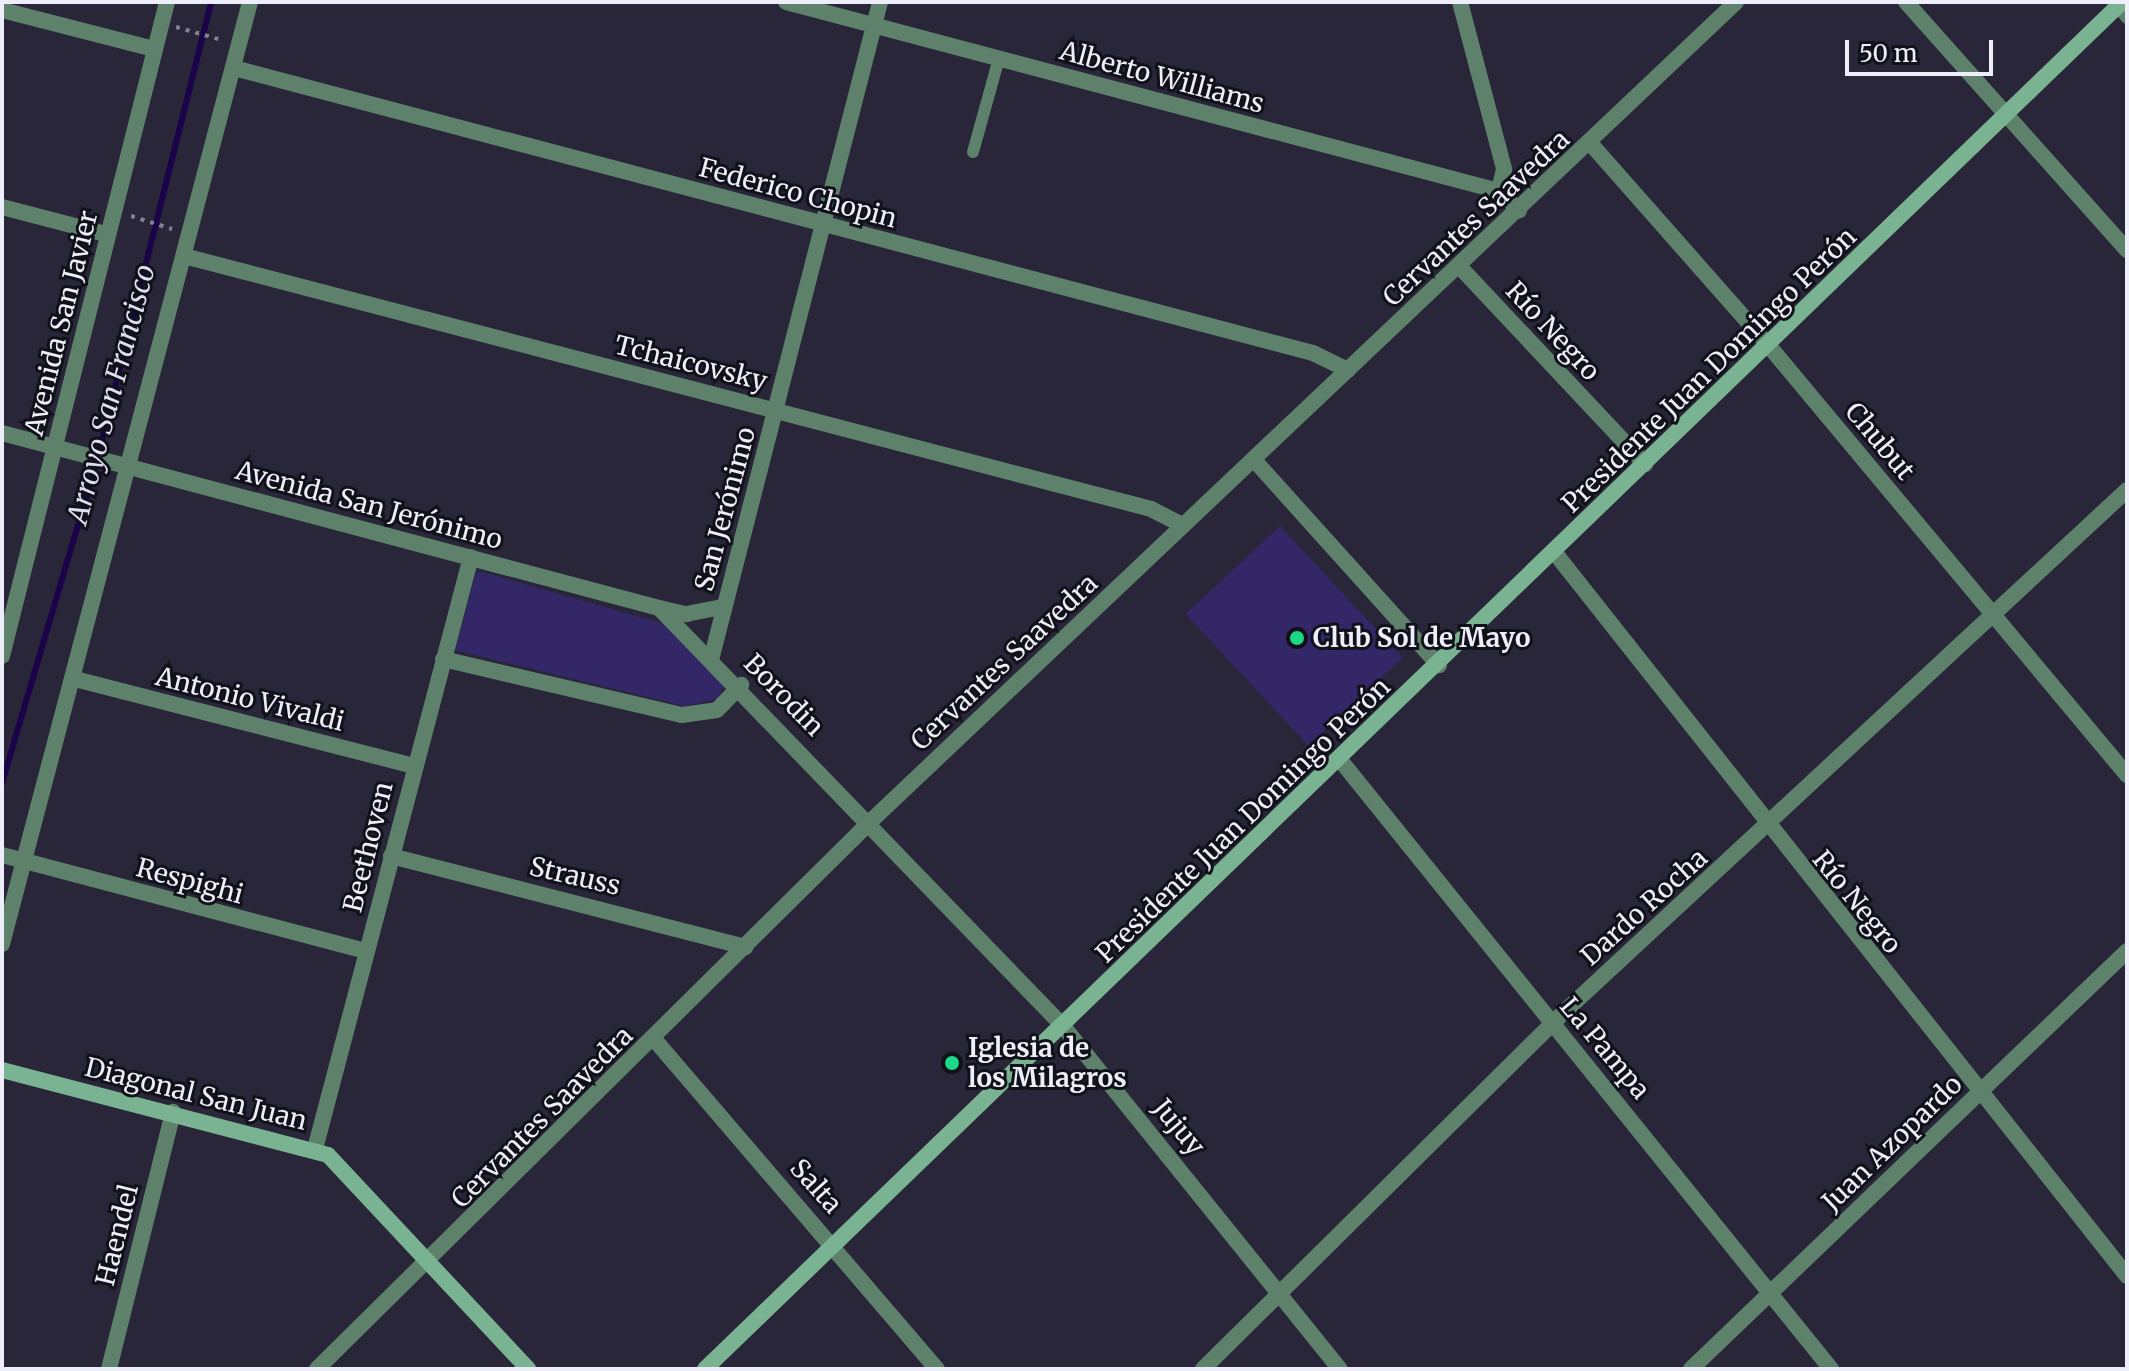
<!DOCTYPE html>
<html>
<head>
<meta charset="utf-8">
<style>
	body { margin:0 }
	#map { position:relative; width:2129px; height:1371px; overflow:hidden; background:#282638; font-family:Merriweather,serif }
	div>[style] { position:absolute }
	[style*='--x'] { left:calc(var(--x)*1px); top:calc(var(--y)*1px); width:calc(var(--w)*1px); rotate:calc(var(--a)*1deg) }
	.green>* { inset:0; background:#342768; transform-origin:0 0 }
	.stream>* { height:6px; margin:-3px; padding:0 3px; transform-origin:3px; border-radius:3px; background:#1b034a }
	.path>* { height:4px; margin-top:-2px; transform-origin:0; background:repeating-linear-gradient(90deg,#828190 0 4px,transparent 0 10px) }
	.lane>* { height:12px; margin:-6px; padding:0 6px; transform-origin:6px; border-radius:6px; background:#5e816b }
	.street>* { height:16px; margin:-8px; padding:0 8px; transform-origin:8px; border-radius:8px; background:#5e816b }
	.secondary>* { height:16px; margin:-8px; padding:0 8px; transform-origin:8px; border-radius:8px; background:#7ab391 }
	.dots>* { width:22px; height:22px; translate:-50% -50%; box-sizing:border-box; border:4px solid #111119; border-radius:50% }
	span { translate:-50% -50%; white-space:nowrap; text-align:center; line-height:1.15; -webkit-text-stroke:6px #111119; paint-order:stroke }
	.street-label { font-size:26px; color:#eeeefa }
	.poi-label { font-size:26px; color:#eeeefa; font-weight:700 }
	.left { translate:0 -50%; text-align:left }
	.water-label { font-size:28px; color:#deddf2; font-style:italic }
	.frame { position:absolute; inset:0; border:4px solid #eeeefa; pointer-events:none }
	.scale { position:absolute; left:1845px; top:40px; width:148px; height:36px; box-sizing:border-box; border:4px solid #eeeefa; border-top:0; padding-left:10px; font-size:24px; line-height:28px; white-space:nowrap; color:#eeeefa; -webkit-text-stroke:6px #111119; paint-order:stroke }
</style>
</head>
<body>
<div id="map">
	<div class="green">
		<div style="left:1280px;top:526px;width:180px;height:129px;rotate:47deg"></div>
		<div style="clip-path:polygon(483px 572px,664px 624px,726px 680px,718px 699px,685px 706px,455px 650px,476px 573px)"></div>
	</div>
	<div class="stream">
		<div style="--x:2;--y:783;--w:341;--a:-73.6"></div>
		<div style="--x:98;--y:456;--w:468;--a:-76"></div>
	</div>
	<div class="path">
		<div style="--x:176;--y:27;--w:48;--a:15.8"></div>
		<div style="--x:131;--y:216;--w:43;--a:17.6"></div>
	</div>
	<div class="lane">
		<div style="--x:2118;--y:7;--w:14;--a:51"></div>
		<div style="--x:973;--y:152;--w:98;--a:-74.5"></div>
	</div>
	<div class="street">
		<div style="--x:786;--y:2;--w:738;--a:14.85"></div>
		<div style="--x:1499;--y:191;--w:28;--a:44"></div>
		<div style="--x:1460;--y:2;--w:173;--a:75.2"></div>
		<div style="--x:1504;--y:169;--w:23;--a:103"></div>
		<div style="--x:1906;--y:2;--w:332;--a:48.3"></div>
		<div style="--x:2;--y:10;--w:157;--a:14.4"></div>
		<div style="--x:234;--y:68;--w:1116;--a:14.8"></div>
		<div style="--x:1313;--y:353;--w:39;--a:26"></div>
		<div style="--x:1591;--y:144;--w:269;--a:48.6"></div>
		<div style="--x:1769;--y:346;--w:559;--a:50.16"></div>
		<div style="--x:2;--y:207;--w:107;--a:14.6"></div>
		<div style="--x:184;--y:256;--w:1000;--a:14.66"></div>
		<div style="--x:1151;--y:509;--w:36;--a:27"></div>
		<div style="--x:1459;--y:266;--w:272;--a:46.8"></div>
		<div style="--x:2;--y:433;--w:680;--a:14.92"></div>
		<div style="--x:659;--y:608;--w:28;--a:13"></div>
		<div style="--x:686;--y:614;--w:38;--a:-11"></div>
		<div style="--x:1255;--y:461;--w:275;--a:48"></div>
		<div style="--x:1555;--y:553;--w:922;--a:51.65"></div>
		<div style="--x:659;--y:608;--w:581;--a:45.98"></div>
		<div style="--x:1063;--y:1026;--w:441;--a:51.1"></div>
		<div style="--x:2;--y:656;--w:674;--a:-75.84"></div>
		<div style="--x:712;--y:656;--w:675;--a:-75.59"></div>
		<div style="--x:443;--y:659;--w:245;--a:13.2"></div>
		<div style="--x:682;--y:715;--w:35;--a:-8"></div>
		<div style="--x:717;--y:710;--w:35;--a:-46"></div>
		<div style="--x:75;--y:679;--w:349;--a:14.4"></div>
		<div style="--x:1341;--y:761;--w:781;--a:51.13"></div>
		<div style="--x:2;--y:855;--w:376;--a:14.8"></div>
		<div style="--x:391;--y:856;--w:366;--a:14.4"></div>
		<div style="--x:2;--y:944;--w:974;--a:-75.25"></div>
		<div style="--x:654;--y:1039;--w:435;--a:49.4"></div>
		<div style="--x:315;--y:1149;--w:612;--a:-75.24"></div>
		<div style="--x:109;--y:1369;--w:265;--a:-76"></div>
		<div style="--x:317;--y:1369;--w:781;--a:-44.69"></div>
		<div style="--x:872;--y:820;--w:1190;--a:-43.43"></div>
		<div style="--x:1203;--y:1369;--w:506;--a:-44.68"></div>
		<div style="--x:1563;--y:1013;--w:769;--a:-42.84"></div>
		<div style="--x:1691;--y:1369;--w:604;--a:-43.79"></div>
	</div>
	<div class="secondary">
		<div style="--x:2;--y:1070;--w:337;--a:14.6"></div>
		<div style="--x:328;--y:1155;--w:293;--a:46.9"></div>
		<div style="--x:705;--y:1369;--w:1969;--a:-43.97"></div>
	</div>
	<div class="dots">
		<div style="left:1297px;top:638px;background:#1bd988"></div>
		<div style="left:952px;top:1063px;background:#1bd988"></div>
	</div>
	<div class="street-label">
		<span style="left:1162px;top:77px;rotate:15deg">Alberto Williams</span>
		<span style="left:798px;top:193px;rotate:15deg">Federico Chopin</span>
		<span style="left:1476px;top:218px;rotate:-43deg">Cervantes Saavedra</span>
		<span style="left:61px;top:323px;rotate:-76deg">Avenida San Javier</span>
		<span style="left:1553px;top:331px;rotate:47deg">Río Negro</span>
		<span style="left:691px;top:363px;rotate:14deg">Tchaicovsky</span>
		<span style="left:1709px;top:370px;rotate:-44deg">Presidente Juan Domingo Perón</span>
		<span style="left:1880px;top:441px;rotate:50deg">Chubut</span>
		<span style="left:369px;top:505px;rotate:15deg">Avenida San Jerónimo</span>
		<span style="left:725px;top:509px;rotate:-75deg">San Jerónimo</span>
		<span style="left:1004px;top:662px;rotate:-43deg">Cervantes Saavedra</span>
		<span style="left:784px;top:695px;rotate:46deg">Borodin</span>
		<span style="left:250px;top:699px;rotate:14deg">Antonio Vivaldi</span>
		<span style="left:1243px;top:820px;rotate:-44deg">Presidente Juan Domingo Perón</span>
		<span style="left:368px;top:847px;rotate:-76deg">Beethoven</span>
		<span style="left:575px;top:876px;rotate:13deg">Strauss</span>
		<span style="left:190px;top:881px;rotate:15deg">Respighi</span>
		<span style="left:1857px;top:902px;rotate:51deg">Río Negro</span>
		<span style="left:1644px;top:907px;rotate:-42deg">Dardo Rocha</span>
		<span style="left:1605px;top:1048px;rotate:50deg">La Pampa</span>
		<span style="left:196px;top:1094px;rotate:14deg">Diagonal San Juan</span>
		<span style="left:542px;top:1117px;rotate:-45deg">Cervantes Saavedra</span>
		<span style="left:1179px;top:1127px;rotate:50deg">Jujuy</span>
		<span style="left:1892px;top:1143px;rotate:-44deg">Juan Azopardo</span>
		<span style="left:816px;top:1186px;rotate:48deg">Salta</span>
		<span style="left:117px;top:1235px;rotate:-76deg">Haendel</span>
	</div>
	<div class="poi-label">
		<span class="left" style="left:1313px;top:638px">Club Sol de Mayo</span>
		<span class="left" style="left:968px;top:1063px">Iglesia de<br>los Milagros</span>
	</div>
	<div class="water-label">
		<span style="left:111px;top:394px;rotate:-75deg">Arroyo San Francisco</span>
	</div>
	<div class="frame"></div>
	<div class="scale">50 m</div>
</div>
</body>
</html>
